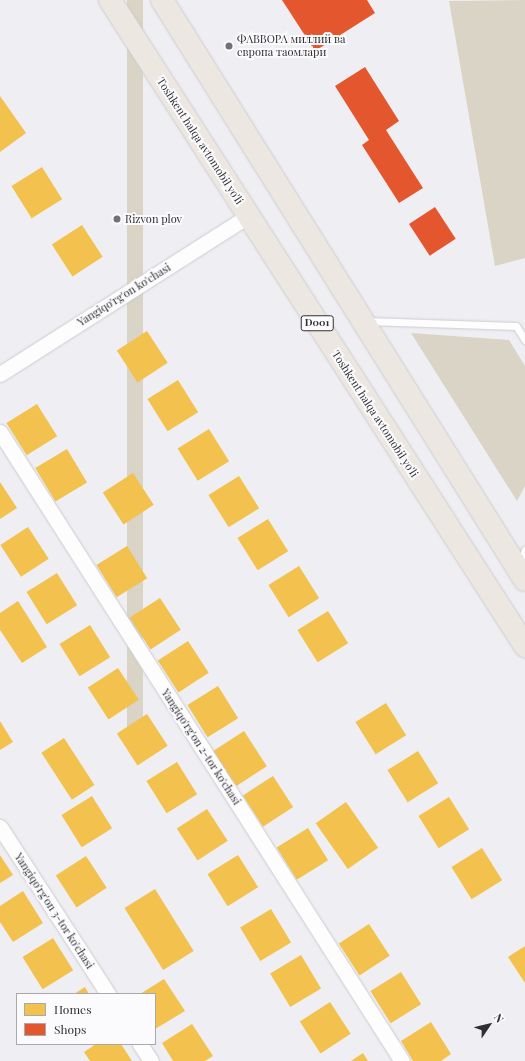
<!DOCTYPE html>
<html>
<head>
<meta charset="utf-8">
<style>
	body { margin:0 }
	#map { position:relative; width:525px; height:1061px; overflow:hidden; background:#efeff3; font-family:"Playfair Display",serif }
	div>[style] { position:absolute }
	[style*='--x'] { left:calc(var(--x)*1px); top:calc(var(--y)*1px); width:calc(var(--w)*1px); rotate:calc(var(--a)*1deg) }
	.green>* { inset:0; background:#d9d4c6; transform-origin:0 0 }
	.homes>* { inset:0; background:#f2c14e; transform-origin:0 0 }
	.shops>* { inset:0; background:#e4572e; transform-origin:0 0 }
	.roads { filter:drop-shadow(0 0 1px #ccccd0) drop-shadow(0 0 1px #ccccd0) }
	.service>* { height:7px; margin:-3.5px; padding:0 3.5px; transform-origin:3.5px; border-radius:3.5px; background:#fdfdfd }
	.minor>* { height:15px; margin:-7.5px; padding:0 7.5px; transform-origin:7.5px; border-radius:7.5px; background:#fdfdfd }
	.trunk>* { height:22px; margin:-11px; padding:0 11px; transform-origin:11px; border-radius:11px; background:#ece8e1 }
	.dots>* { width:11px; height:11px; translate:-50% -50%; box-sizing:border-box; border:2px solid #fbfbfe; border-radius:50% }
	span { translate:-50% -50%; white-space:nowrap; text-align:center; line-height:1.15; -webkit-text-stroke:4px #fbfbfe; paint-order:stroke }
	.shield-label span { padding:1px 3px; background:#fbfbfe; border:1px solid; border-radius:3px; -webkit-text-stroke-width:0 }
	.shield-label { font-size:10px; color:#2f2f32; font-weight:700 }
	.poi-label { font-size:11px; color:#2f2f32 }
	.left { translate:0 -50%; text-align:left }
	.street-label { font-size:11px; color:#2f2f32 }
	.legend { position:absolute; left:16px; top:993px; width:140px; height:52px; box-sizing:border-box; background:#fbfbfe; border:1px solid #a9a9ac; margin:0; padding:5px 7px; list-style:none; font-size:12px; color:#2f2f32 }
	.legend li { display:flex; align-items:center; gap:8px; height:20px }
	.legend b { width:20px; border:1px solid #a9a9ac }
	.north { position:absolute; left:469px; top:1005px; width:40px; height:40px; -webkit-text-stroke:3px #fbfbfe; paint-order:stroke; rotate:55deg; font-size:11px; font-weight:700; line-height:16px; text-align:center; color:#2f2f32 }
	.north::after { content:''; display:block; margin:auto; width:14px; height:18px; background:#2f2f32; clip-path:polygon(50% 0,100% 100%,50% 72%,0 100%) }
</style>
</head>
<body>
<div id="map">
	<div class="green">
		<div style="left:127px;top:0;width:16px;height:741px"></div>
		<div style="clip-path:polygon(525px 0,525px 258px,495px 266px,449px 1px)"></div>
		<div style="clip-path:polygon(411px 333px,509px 340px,525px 366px,525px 486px,517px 501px)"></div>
	</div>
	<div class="homes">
		<div style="clip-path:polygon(0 96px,26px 133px,0 152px)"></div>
		<div style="left:42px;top:167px;width:38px;height:36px;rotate:58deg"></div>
		<div style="left:82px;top:225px;width:38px;height:36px;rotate:57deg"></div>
		<div style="left:147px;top:331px;width:38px;height:36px;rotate:57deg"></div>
		<div style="left:178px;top:380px;width:38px;height:36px;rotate:58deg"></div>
		<div style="left:37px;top:404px;width:38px;height:36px;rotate:58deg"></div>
		<div style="left:209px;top:429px;width:38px;height:37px;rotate:58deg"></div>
		<div style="left:67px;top:449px;width:39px;height:37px;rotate:59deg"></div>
		<div style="left:133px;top:473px;width:38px;height:36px;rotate:57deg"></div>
		<div style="left:239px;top:476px;width:38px;height:36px;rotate:58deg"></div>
		<div style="clip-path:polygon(0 482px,17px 508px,0 519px)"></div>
		<div style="left:268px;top:519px;width:38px;height:36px;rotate:58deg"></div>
		<div style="left:28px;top:527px;width:38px;height:33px;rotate:57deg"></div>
		<div style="left:127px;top:546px;width:38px;height:36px;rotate:58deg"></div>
		<div style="left:299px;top:566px;width:38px;height:36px;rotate:58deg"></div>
		<div style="left:57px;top:573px;width:38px;height:36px;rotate:58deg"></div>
		<div style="left:160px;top:598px;width:38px;height:36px;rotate:57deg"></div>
		<div style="clip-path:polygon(18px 601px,47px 647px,22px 663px,0 630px,0 613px)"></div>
		<div style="left:328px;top:611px;width:38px;height:36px;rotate:58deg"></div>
		<div style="left:90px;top:625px;width:38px;height:36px;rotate:58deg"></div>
		<div style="left:188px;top:641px;width:38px;height:36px;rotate:57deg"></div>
		<div style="left:118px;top:668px;width:38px;height:36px;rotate:57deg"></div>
		<div style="left:218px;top:686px;width:38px;height:36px;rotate:58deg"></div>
		<div style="left:386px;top:703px;width:38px;height:36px;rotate:58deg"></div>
		<div style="left:147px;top:714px;width:38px;height:36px;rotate:57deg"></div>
		<div style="clip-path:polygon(0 721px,13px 742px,0 750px)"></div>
		<div style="left:244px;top:731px;width:42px;height:39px;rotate:57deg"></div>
		<div style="left:64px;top:738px;width:56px;height:27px;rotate:57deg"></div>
		<div style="left:418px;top:751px;width:38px;height:36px;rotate:58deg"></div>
		<div style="left:177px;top:762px;width:38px;height:36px;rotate:58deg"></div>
		<div style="left:273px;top:776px;width:37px;height:36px;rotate:57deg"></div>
		<div style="left:92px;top:796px;width:38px;height:36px;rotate:58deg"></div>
		<div style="left:449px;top:797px;width:38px;height:36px;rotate:58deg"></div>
		<div style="left:346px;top:802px;width:56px;height:37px;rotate:55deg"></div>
		<div style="left:207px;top:809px;width:38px;height:36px;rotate:57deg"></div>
		<div style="left:308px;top:828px;width:38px;height:37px;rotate:58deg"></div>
		<div style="left:482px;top:848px;width:38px;height:36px;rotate:58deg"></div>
		<div style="clip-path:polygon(0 855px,13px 875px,0 883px)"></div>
		<div style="left:238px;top:855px;width:38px;height:36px;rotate:58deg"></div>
		<div style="left:86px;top:856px;width:38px;height:36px;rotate:57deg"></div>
		<div style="left:155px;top:889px;width:73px;height:36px;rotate:58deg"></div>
		<div style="clip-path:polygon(23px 891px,43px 923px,13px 942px,0 922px,0 906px)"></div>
		<div style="left:271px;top:909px;width:39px;height:36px;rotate:59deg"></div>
		<div style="left:369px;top:924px;width:38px;height:36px;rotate:57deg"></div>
		<div style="left:53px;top:938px;width:38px;height:36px;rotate:58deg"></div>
		<div style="clip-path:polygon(525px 946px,525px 983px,508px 957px)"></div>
		<div style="left:301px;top:955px;width:39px;height:36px;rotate:59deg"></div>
		<div style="left:401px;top:972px;width:38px;height:36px;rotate:58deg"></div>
		<div style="clip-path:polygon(164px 979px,185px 1011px,155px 1029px,155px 994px,140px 994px)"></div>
		<div style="clip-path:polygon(85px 987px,89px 994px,74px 994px)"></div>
		<div style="left:330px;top:1002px;width:38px;height:36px;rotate:57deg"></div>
		<div style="clip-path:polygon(431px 1022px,451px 1054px,441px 1061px,413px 1061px,401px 1041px)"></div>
		<div style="clip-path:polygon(192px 1024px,213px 1056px,205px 1061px,173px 1061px,162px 1043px)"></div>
		<div style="clip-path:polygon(96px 1044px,121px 1044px,132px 1061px,90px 1061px,84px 1052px)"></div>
		<div style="clip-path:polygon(363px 1053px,368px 1061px,351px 1061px)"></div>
	</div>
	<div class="shops">
		<div style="clip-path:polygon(282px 0,367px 0,375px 13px,315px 51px)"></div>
		<div style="clip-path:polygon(365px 67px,399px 121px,386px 130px,423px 188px,399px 203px,362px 145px,369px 140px,335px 86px)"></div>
		<div style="left:435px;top:207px;width:38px;height:31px;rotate:57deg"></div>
	</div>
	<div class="roads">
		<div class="service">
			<div style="--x:367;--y:321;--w:149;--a:1.9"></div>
			<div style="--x:516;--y:326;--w:17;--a:57"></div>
			<div style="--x:520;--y:565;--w:16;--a:-72"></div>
		</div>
		<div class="minor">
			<div style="--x:0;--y:374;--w:294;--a:-32.5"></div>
			<div style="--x:0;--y:432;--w:746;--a:57.42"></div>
			<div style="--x:0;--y:827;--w:199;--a:57.1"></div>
			<div style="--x:140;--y:1044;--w:20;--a:57"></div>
		</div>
		<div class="trunk">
			<div style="--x:110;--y:0;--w:768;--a:57.28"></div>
			<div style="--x:162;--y:0;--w:684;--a:57.96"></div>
		</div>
	</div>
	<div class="dots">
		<div style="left:229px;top:46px;background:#727276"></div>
		<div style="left:117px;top:219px;background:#727276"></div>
	</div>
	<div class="shield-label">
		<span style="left:317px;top:323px">D001</span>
	</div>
	<div class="poi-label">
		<span class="left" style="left:237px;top:46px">ФАВВОРА миллий ва<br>европа таомлари</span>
		<span class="left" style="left:125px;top:219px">Rizvon plov</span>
	</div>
	<div class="street-label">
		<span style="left:200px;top:141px;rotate:57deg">Toshkent halqa avtomobil yo'li</span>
		<span style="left:124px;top:295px;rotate:-32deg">Yangiqo'rg'on ko'chasi</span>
		<span style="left:375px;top:414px;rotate:57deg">Toshkent halqa avtomobil yo'li</span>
		<span style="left:201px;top:747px;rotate:57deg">Yangiqo'rg'on 2-tor ko'chasi</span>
		<span style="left:54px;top:911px;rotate:57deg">Yangiqo'rg'on 3-tor ko'chasi</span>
	</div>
	<ul class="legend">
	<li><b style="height:11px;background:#f2c14e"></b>Homes</li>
	<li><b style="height:11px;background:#e4572e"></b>Shops</li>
	</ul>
	<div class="north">N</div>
</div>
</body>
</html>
